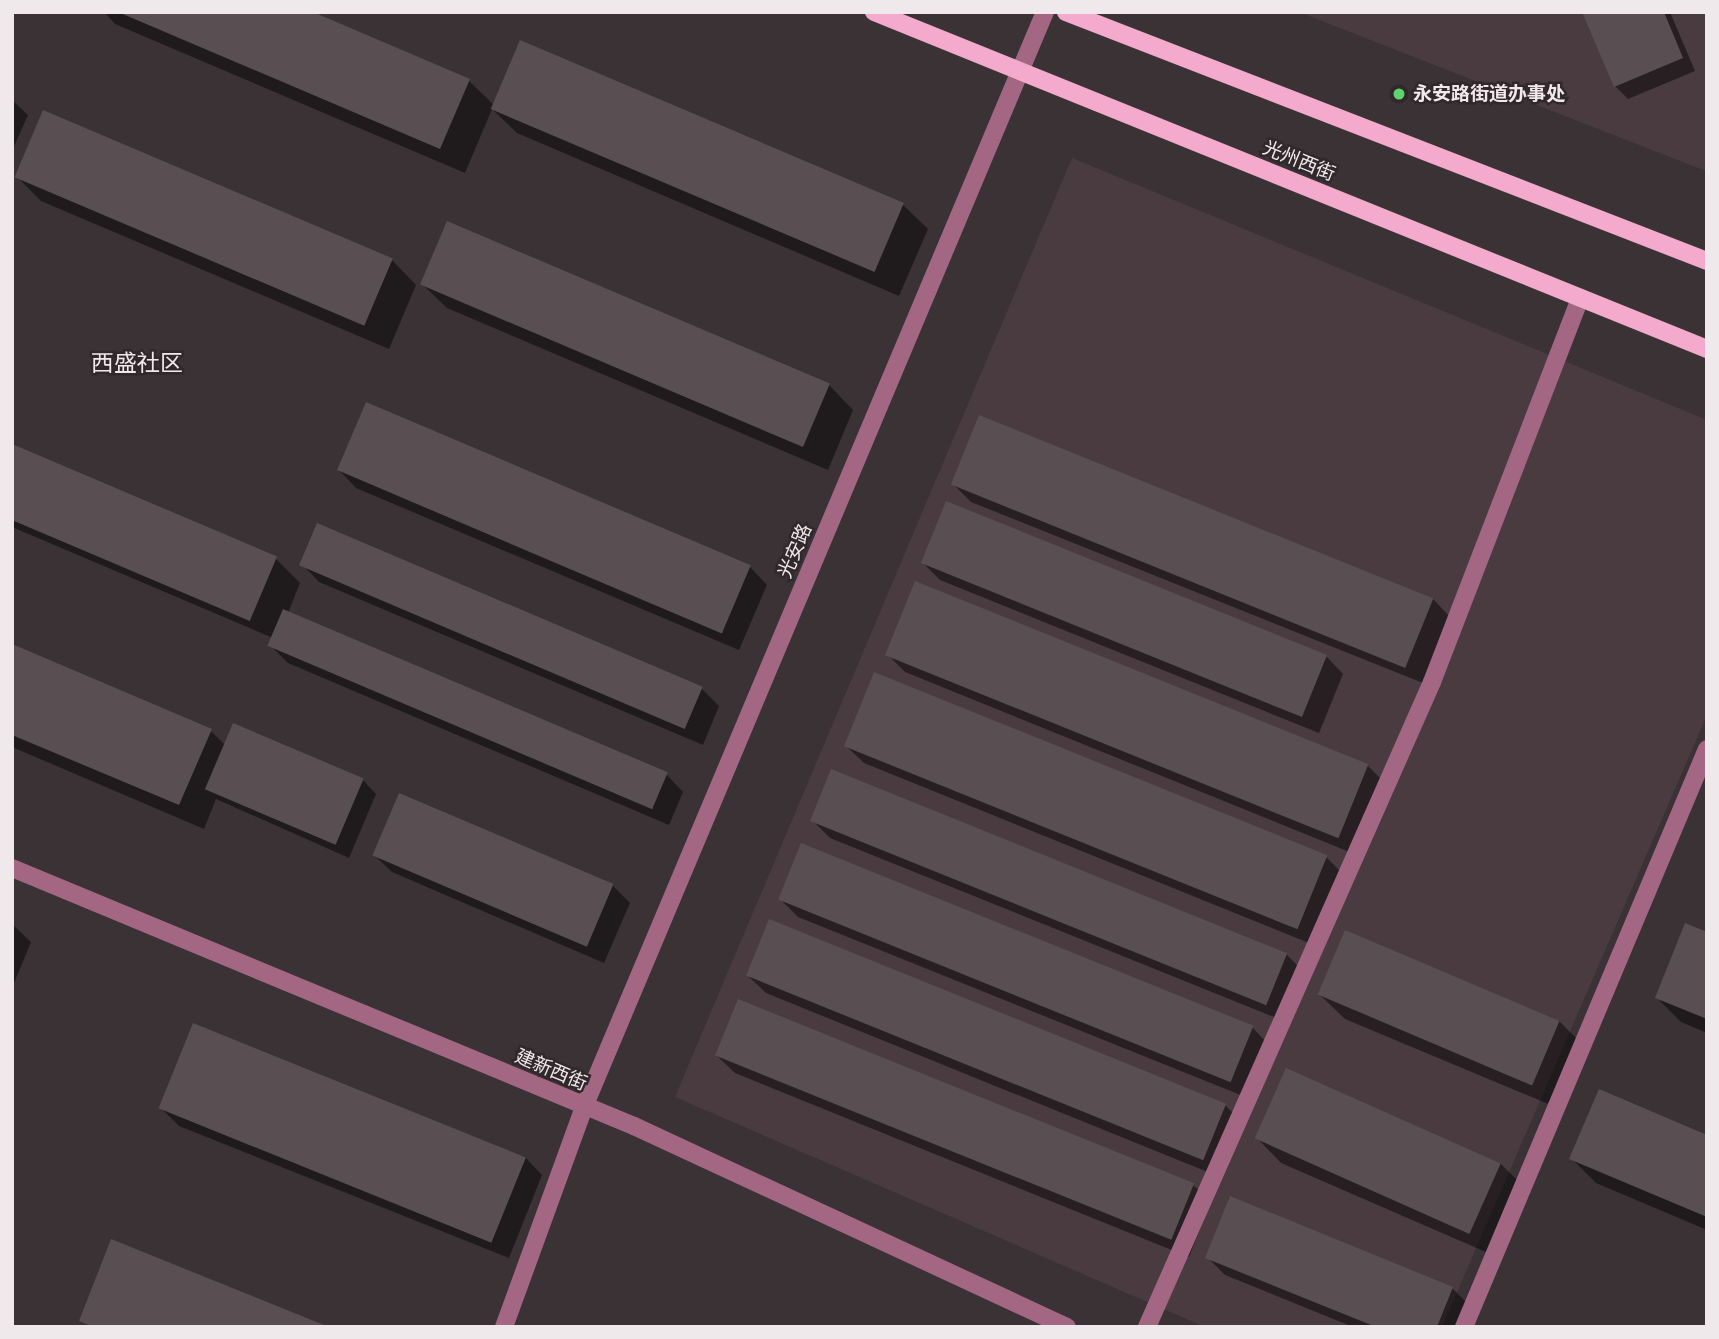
<!DOCTYPE html>
<html>
<head>
<meta charset="utf-8">
<style>
	body { margin:0 }
	#map { position:relative; width:1719px; height:1339px; overflow:hidden; background:#3b3236; font-family:Jost,"Noto Sans SC",sans-serif }
	div>[style] { position:absolute }
	[style*='--x'] { left:calc(var(--x)*1px); top:calc(var(--y)*1px); width:calc(var(--w)*1px); rotate:calc(var(--a)*1deg) }
	.built>* { inset:0; background:#4a3b41 }
	.shadow>* { inset:0; background:#0007 }
	.building>* { inset:0; background:#594f53; transform-origin:0 0 }
	.minor>* { height:18px; margin:-9px; padding:0 9px; transform-origin:9px; border-radius:9px; background:#a36783 }
	.major>* { height:18px; margin:-9px; padding:0 9px; transform-origin:9px; border-radius:9px; background:#f3aacc }
	.dots>* { width:19px; height:19px; translate:-50% -50%; box-sizing:border-box; border:4px solid #31282c; border-radius:50% }
	span { translate:-50% -50%; white-space:nowrap; text-align:center; line-height:1.15; -webkit-text-stroke:5px #31282c; paint-order:stroke }
	.poi-label { font-size:19px; color:#efe9eb; font-weight:700 }
	.left { translate:0 -50%; text-align:left }
	.street-label { font-size:19px; color:#efe9eb }
	.quarter-label { font-size:23px; color:#efe9eb }
	.frame { position:absolute; inset:0; border:14px solid #efe9eb; pointer-events:none }
</style>
</head>
<body>
<div id="map">
	<div class="built">
		<div style="clip-path:polygon(1299px 12px,1707px 12px,1707px 171px,1693px 166px)"></div>
		<div style="clip-path:polygon(1072px 158px,1707px 420px,1707px 715px,1442px 1327px,1205px 1327px,675px 1097px)"></div>
	</div>
	<div class="shadow">
		<div style="clip-path:polygon(104px 12px,309px 12px,469px 81px,494px 105px,903px 205px,928px 229px,899px 296px,517px 133px,492px 109px,465px 173px,115px 24px)"></div>
		<div style="clip-path:polygon(1584px 12px,1670px 12px,1695px 71px,1628px 99px,1615px 86px)"></div>
		<div style="clip-path:polygon(12px 100px,28px 115px,12px 151px)"></div>
		<div style="clip-path:polygon(17px 177px,392px 260px,416px 285px,389px 349px,41px 201px)"></div>
		<div style="clip-path:polygon(422px 284px,829px 385px,853px 410px,828px 470px,447px 308px)"></div>
		<div style="clip-path:polygon(12px 446px,276px 559px,300px 583px,288px 613px,666px 774px,683px 792px,669px 825px,288px 663px,270px 645px,273px 638px,12px 527px)"></div>
		<div style="clip-path:polygon(339px 470px,750px 567px,767px 585px,739px 650px,356px 488px)"></div>
		<div style="clip-path:polygon(953px 484px,1433px 599px,1450px 617px,1423px 683px,971px 502px)"></div>
		<div style="clip-path:polygon(923px 563px,1326px 656px,1343px 674px,1319px 733px,940px 580px)"></div>
		<div style="clip-path:polygon(302px 564px,702px 689px,719px 706px,703px 745px,319px 582px)"></div>
		<div style="clip-path:polygon(12px 646px,211px 731px,225px 745px,363px 780px,376px 794px,349px 858px,216px 799px,204px 829px,12px 747px)"></div>
		<div style="clip-path:polygon(887px 654px,1368px 766px,1385px 783px,1357px 855px,905px 672px)"></div>
		<div style="clip-path:polygon(846px 746px,1326px 857px,1343px 874px,1314px 945px,864px 763px)"></div>
		<div style="clip-path:polygon(812px 820px,1286px 954px,1304px 972px,1284px 1021px,830px 838px)"></div>
		<div style="clip-path:polygon(374px 855px,612px 885px,630px 903px,604px 963px,392px 872px)"></div>
		<div style="clip-path:polygon(780px 899px,1252px 1027px,1269px 1045px,1248px 1098px,798px 917px)"></div>
		<div style="clip-path:polygon(12px 924px,31px 942px,12px 988px)"></div>
		<div style="clip-path:polygon(1707px 934px,1707px 1033px,1681px 1022px,1657px 998px)"></div>
		<div style="clip-path:polygon(748px 976px,1225px 1105px,1242px 1122px,1220px 1177px,766px 993px)"></div>
		<div style="clip-path:polygon(1320px 995px,1559px 1021px,1584px 1046px,1558px 1108px,1345px 1019px)"></div>
		<div style="clip-path:polygon(717px 1056px,1193px 1185px,1211px 1202px,1189px 1257px,735px 1073px)"></div>
		<div style="clip-path:polygon(161px 1108px,525px 1157px,542px 1175px,509px 1258px,179px 1126px)"></div>
		<div style="clip-path:polygon(1707px 1136px,1707px 1230px,1596px 1183px,1571px 1158px)"></div>
		<div style="clip-path:polygon(1257px 1138px,1500px 1163px,1525px 1188px,1495px 1256px,1281px 1163px)"></div>
		<div style="clip-path:polygon(1207px 1257px,1452px 1288px,1470px 1306px,1461px 1327px,1353px 1327px,1225px 1275px)"></div>
	</div>
	<div class="building">
		<div style="clip-path:polygon(118px 12px,313px 12px,470px 79px,440px 149px)"></div>
		<div style="clip-path:polygon(1582px 12px,1664px 12px,1683px 58px,1614px 87px)"></div>
		<div style="left:520px;top:40px;width:417px;height:75px;rotate:23deg"></div>
		<div style="left:43px;top:110px;width:380px;height:73px;rotate:23deg"></div>
		<div style="left:447px;top:221px;width:416px;height:69px;rotate:23deg"></div>
		<div style="left:366px;top:402px;width:418px;height:74px;rotate:23deg"></div>
		<div style="left:979px;top:415px;width:490px;height:75px;rotate:22deg"></div>
		<div style="left:12px;top:444px;width:288px;height:70px;rotate:23deg"></div>
		<div style="left:946px;top:501px;width:411px;height:67px;rotate:22deg"></div>
		<div style="left:317px;top:523px;width:419px;height:46px;rotate:23deg"></div>
		<div style="left:915px;top:581px;width:489px;height:80px;rotate:22deg"></div>
		<div style="left:283px;top:609px;width:418px;height:40px;rotate:23deg"></div>
		<div style="clip-path:polygon(12px 644px,212px 729px,179px 805px,12px 735px)"></div>
		<div style="left:874px;top:672px;width:489px;height:80px;rotate:22deg"></div>
		<div style="left:233px;top:723px;width:142px;height:72px;rotate:23deg"></div>
		<div style="left:831px;top:769px;width:492px;height:56px;rotate:22deg"></div>
		<div style="left:399px;top:793px;width:233px;height:68px;rotate:23deg"></div>
		<div style="left:801px;top:843px;width:488px;height:61px;rotate:22deg"></div>
		<div style="left:769px;top:919px;width:493px;height:61px;rotate:22deg"></div>
		<div style="clip-path:polygon(1685px 923px,1707px 932px,1707px 1019px,1655px 998px)"></div>
		<div style="left:1345px;top:930px;width:233px;height:70px;rotate:23deg"></div>
		<div style="left:738px;top:999px;width:492px;height:61px;rotate:22deg"></div>
		<div style="left:193px;top:1023px;width:359px;height:92px;rotate:22deg"></div>
		<div style="left:1286px;top:1068px;width:235px;height:77px;rotate:24deg"></div>
		<div style="clip-path:polygon(1599px 1089px,1707px 1135px,1707px 1217px,1569px 1159px)"></div>
		<div style="clip-path:polygon(1230px 1196px,1453px 1287px,1437px 1327px,1376px 1327px,1205px 1258px)"></div>
		<div style="clip-path:polygon(111px 1239px,329px 1327px,93px 1327px,79px 1321px)"></div>
	</div>
	<div class="minor">
		<div style="--x:12;--y:868;--w:673;--a:22.53"></div>
		<div style="--x:634;--y:1126;--w:477;--a:24.9"></div>
		<div style="--x:504;--y:1327;--w:234;--a:-70"></div>
		<div style="--x:584;--y:1107;--w:1188;--a:-67.17"></div>
		<div style="--x:1147;--y:1327;--w:705;--a:-66.16"></div>
		<div style="--x:1432;--y:682;--w:412;--a:-68.9"></div>
		<div style="--x:1464;--y:1327;--w:627;--a:-67.2"></div>
	</div>
	<div class="major">
		<div style="--x:874;--y:12;--w:899;--a:22.03"></div>
		<div style="--x:1066;--y:12;--w:688;--a:21.23"></div>
	</div>
	<div class="dots">
		<div style="left:1399px;top:94px;background:#5cd56d"></div>
	</div>
	<div class="poi-label">
		<span class="left" style="left:1413px;top:94px">永安路街道办事处</span>
	</div>
	<div class="street-label">
		<span style="left:1299px;top:161px;rotate:22deg">光州西街</span>
		<span style="left:795px;top:551px;rotate:-67deg">光安路</span>
		<span style="left:551px;top:1070px;rotate:23deg">建新西街</span>
	</div>
	<div class="quarter-label">
		<span style="left:137px;top:363px">西盛社区</span>
	</div>
	<div class="frame"></div>
</div>
</body>
</html>
